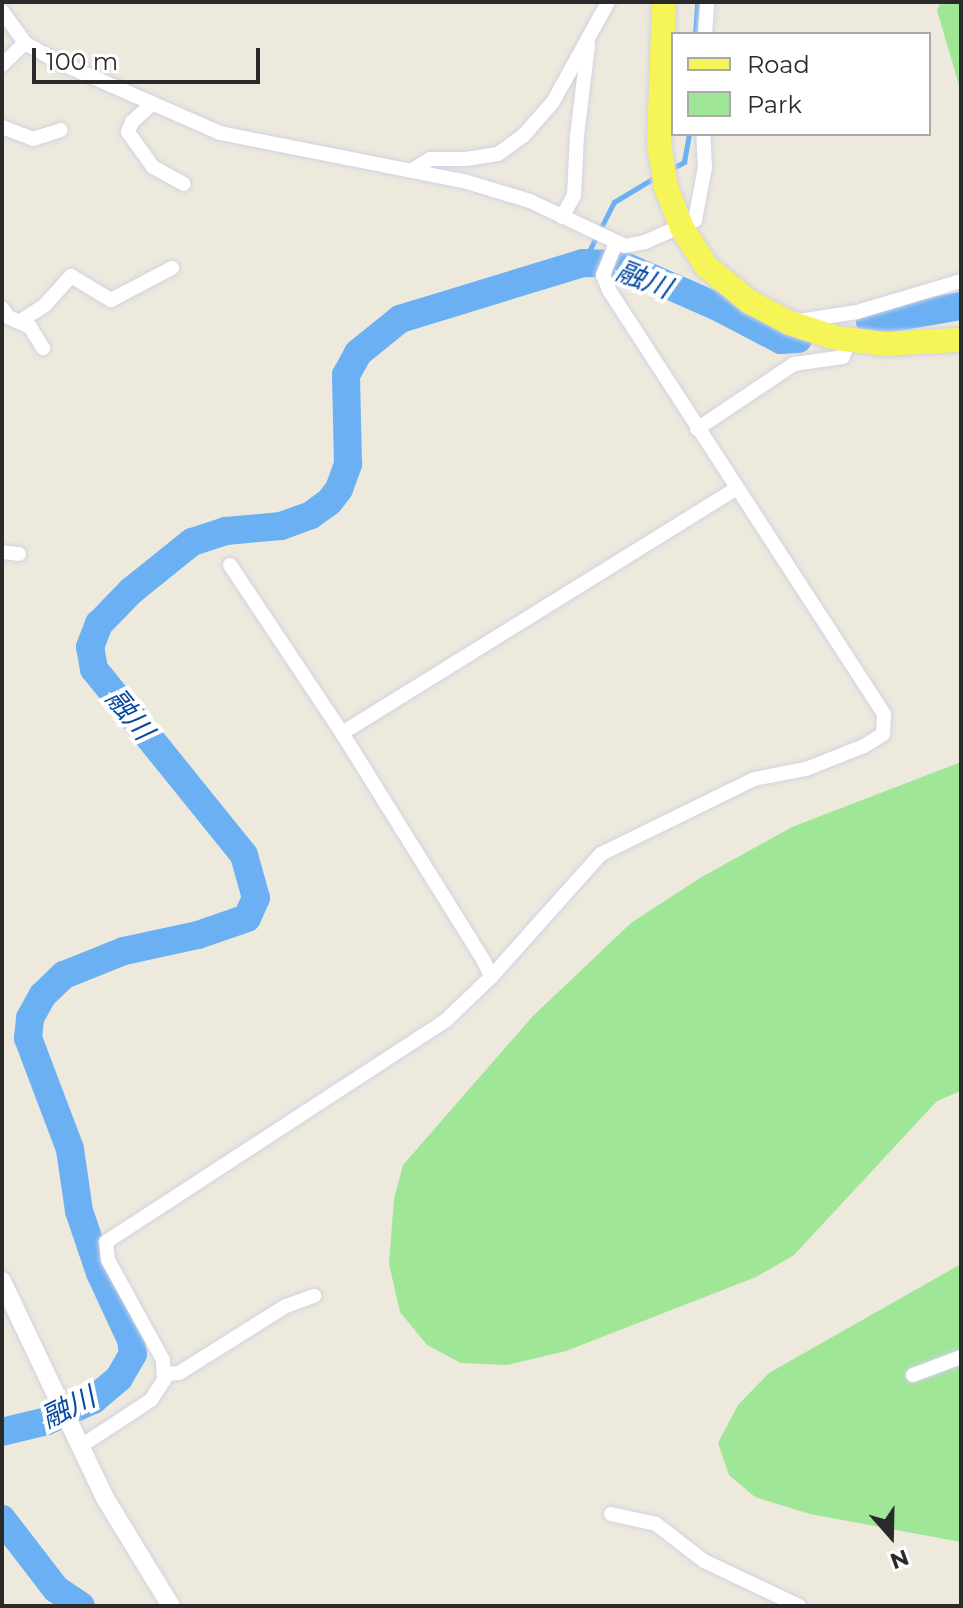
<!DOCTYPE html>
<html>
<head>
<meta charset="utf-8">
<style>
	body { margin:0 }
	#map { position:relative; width:963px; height:1608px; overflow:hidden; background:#ede9dc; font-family:Montserrat,"Noto Sans JP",sans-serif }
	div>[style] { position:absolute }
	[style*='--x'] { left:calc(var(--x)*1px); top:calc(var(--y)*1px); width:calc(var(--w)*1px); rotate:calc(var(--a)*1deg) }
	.green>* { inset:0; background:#9fe696 }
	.stream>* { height:5px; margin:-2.5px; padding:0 2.5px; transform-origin:2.5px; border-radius:2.5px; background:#6ab0f3 }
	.river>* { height:28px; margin:-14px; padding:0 14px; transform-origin:14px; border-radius:14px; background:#6ab0f3 }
	.roads { filter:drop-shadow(0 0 2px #d2d1e4) drop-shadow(0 0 2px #d2d1e4) }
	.minor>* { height:14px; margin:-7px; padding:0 7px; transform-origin:7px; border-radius:7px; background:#fff }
	.tertiary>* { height:18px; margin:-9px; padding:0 9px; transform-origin:9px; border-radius:9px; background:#fff }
	.primary>* { height:24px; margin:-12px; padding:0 12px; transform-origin:12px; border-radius:12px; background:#f6f558 }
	span { translate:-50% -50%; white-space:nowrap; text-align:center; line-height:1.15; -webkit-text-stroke:8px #fff; paint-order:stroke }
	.water-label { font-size:28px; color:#084aa1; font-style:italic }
	.frame { position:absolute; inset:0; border:4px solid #2a2a2a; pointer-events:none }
	.legend { position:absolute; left:671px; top:32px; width:260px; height:104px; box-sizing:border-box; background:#fff; border:2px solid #aaa; margin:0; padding:10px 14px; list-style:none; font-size:24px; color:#2a2a2a }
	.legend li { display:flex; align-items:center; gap:16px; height:40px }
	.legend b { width:40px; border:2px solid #aaa }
	.north { position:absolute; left:851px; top:1496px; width:80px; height:80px; -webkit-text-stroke:6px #fff; paint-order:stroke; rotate:160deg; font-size:22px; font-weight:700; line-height:32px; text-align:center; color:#2a2a2a }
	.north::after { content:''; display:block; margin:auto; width:28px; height:36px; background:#2a2a2a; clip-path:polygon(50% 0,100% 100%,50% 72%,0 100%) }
	.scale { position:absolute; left:32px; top:48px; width:228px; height:36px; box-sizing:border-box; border:4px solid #2a2a2a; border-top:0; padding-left:10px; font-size:24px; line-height:28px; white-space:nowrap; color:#2a2a2a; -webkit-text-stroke:6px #fff; paint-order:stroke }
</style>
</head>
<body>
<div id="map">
	<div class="green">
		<div style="clip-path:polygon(941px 2px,961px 2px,961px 92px,937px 10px)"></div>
		<div style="clip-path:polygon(961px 762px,961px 1091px,937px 1101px,794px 1255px,756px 1277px,566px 1351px,507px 1365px,461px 1363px,427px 1345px,400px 1312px,389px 1264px,394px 1199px,403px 1165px,533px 1016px,631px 923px,700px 878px,792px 827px)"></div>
		<div style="clip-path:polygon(961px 1264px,961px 1542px,810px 1514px,755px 1497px,729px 1475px,718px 1443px,738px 1405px,769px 1373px)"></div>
	</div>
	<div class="stream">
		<div style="--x:695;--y:34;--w:32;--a:-86"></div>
		<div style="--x:671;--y:169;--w:15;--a:-28"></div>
		<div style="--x:684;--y:162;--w:28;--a:-80"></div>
		<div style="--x:583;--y:263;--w:68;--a:-63.1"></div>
		<div style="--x:614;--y:202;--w:52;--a:-31"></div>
	</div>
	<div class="river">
		<div style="--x:870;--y:322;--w:92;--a:-10"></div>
		<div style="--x:2;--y:1432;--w:46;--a:-13.7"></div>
		<div style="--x:47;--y:1421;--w:51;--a:-24.5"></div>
		<div style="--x:93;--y:1400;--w:34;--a:-40"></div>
		<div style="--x:119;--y:1378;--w:28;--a:-60"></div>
		<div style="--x:133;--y:1354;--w:14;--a:-98"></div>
		<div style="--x:131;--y:1340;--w:74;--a:-114.8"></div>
		<div style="--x:100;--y:1273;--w:65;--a:-108.7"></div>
		<div style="--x:79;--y:1211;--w:63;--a:-98.3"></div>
		<div style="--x:70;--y:1149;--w:119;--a:-110.7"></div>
		<div style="--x:28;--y:1038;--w:20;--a:-84"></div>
		<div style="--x:30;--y:1018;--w:26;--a:-61"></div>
		<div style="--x:43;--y:995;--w:29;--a:-44"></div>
		<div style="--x:64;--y:975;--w:65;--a:-21.8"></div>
		<div style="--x:124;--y:951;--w:76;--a:-12.2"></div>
		<div style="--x:198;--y:935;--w:52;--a:-19.1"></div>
		<div style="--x:247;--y:918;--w:22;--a:-66"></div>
		<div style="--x:256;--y:898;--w:45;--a:-105.6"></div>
		<div style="--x:244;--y:855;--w:239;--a:-128.9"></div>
		<div style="--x:94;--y:669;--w:22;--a:-100"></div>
		<div style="--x:90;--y:647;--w:25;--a:-69"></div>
		<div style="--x:99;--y:624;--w:46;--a:-45.9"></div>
		<div style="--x:131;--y:591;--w:78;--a:-38.8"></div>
		<div style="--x:192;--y:542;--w:36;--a:-18"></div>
		<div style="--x:226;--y:531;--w:55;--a:-5.2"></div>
		<div style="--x:281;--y:526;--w:32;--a:-20"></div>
		<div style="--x:311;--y:515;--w:22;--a:-36"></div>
		<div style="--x:329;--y:502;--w:16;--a:-52"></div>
		<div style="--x:339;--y:489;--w:27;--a:-70"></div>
		<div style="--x:348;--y:464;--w:89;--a:-91.3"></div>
		<div style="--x:346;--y:375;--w:25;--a:-61"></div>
		<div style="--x:358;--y:353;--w:54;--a:-39"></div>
		<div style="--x:400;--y:319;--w:191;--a:-17"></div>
		<div style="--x:583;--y:263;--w:37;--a:2"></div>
		<div style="--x:620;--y:264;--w:109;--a:23.7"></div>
		<div style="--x:720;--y:308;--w:69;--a:27.7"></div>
		<div style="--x:781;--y:340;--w:17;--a:-3"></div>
		<div style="--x:2;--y:1519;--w:88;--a:52.4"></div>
		<div style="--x:56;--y:1589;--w:30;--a:34"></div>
	</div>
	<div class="roads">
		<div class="minor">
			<div style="--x:2;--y:11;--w:39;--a:54"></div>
			<div style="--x:25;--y:43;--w:36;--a:30"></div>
			<div style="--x:56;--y:61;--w:179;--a:23.7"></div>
			<div style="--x:220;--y:133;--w:252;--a:11.2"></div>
			<div style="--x:467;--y:182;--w:66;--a:16.8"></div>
			<div style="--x:530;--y:201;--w:105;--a:25.3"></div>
			<div style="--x:625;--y:246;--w:20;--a:-11"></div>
			<div style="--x:645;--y:242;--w:55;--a:-23.7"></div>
			<div style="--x:695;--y:220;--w:54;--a:-79.3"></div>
			<div style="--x:705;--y:167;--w:33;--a:-93"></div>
			<div style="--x:705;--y:34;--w:32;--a:-86"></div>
			<div style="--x:2;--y:65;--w:32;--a:-44"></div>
			<div style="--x:152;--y:104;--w:27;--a:138"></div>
			<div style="--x:132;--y:122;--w:11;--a:112"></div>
			<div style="--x:128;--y:132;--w:43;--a:54.5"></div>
			<div style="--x:153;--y:167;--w:35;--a:29"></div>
			<div style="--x:2;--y:127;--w:33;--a:21"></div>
			<div style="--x:33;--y:139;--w:29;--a:-18"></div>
			<div style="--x:411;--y:171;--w:22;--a:-32"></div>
			<div style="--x:430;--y:159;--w:36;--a:0"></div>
			<div style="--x:466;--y:159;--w:32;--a:-9"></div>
			<div style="--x:498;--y:154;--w:31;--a:-36"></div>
			<div style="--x:523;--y:136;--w:45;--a:-48.6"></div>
			<div style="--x:553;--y:102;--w:114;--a:-61.2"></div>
			<div style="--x:562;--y:217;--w:25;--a:-61"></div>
			<div style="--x:574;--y:195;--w:59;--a:-87.1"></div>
			<div style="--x:577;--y:136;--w:92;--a:-83.1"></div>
			<div style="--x:2;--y:308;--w:11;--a:56"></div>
			<div style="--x:8;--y:317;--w:24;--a:24"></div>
			<div style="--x:30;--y:327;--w:25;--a:58"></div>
			<div style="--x:799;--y:321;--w:59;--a:-8.8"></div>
			<div style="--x:857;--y:312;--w:109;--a:-16.6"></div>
			<div style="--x:19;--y:322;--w:31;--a:-33"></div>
			<div style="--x:45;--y:305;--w:39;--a:-48"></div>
			<div style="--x:71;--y:276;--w:47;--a:31"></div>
			<div style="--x:111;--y:300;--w:69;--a:-27.7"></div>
			<div style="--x:697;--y:429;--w:117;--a:-33.8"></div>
			<div style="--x:794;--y:364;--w:49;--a:-8.1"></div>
			<div style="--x:843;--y:357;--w:18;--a:-71"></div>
			<div style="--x:2;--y:552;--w:17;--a:7"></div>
			<div style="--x:230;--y:565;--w:202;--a:56.3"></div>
			<div style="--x:342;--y:733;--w:269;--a:58.1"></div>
			<div style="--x:484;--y:961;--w:17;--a:66"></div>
			<div style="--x:342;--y:733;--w:463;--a:-31.8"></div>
			<div style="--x:164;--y:1374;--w:15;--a:-4"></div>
			<div style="--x:179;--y:1373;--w:126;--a:-32.1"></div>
			<div style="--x:286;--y:1306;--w:30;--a:-20"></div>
			<div style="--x:913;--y:1375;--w:51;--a:-20.6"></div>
			<div style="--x:81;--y:1446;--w:84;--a:-33.3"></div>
			<div style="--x:151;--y:1400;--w:24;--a:-57"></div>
			<div style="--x:164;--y:1380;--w:20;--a:-93"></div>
			<div style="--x:163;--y:1360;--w:114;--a:-118.8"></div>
			<div style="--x:108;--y:1260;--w:18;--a:-96"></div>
			<div style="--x:106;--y:1242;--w:405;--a:-33.1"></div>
			<div style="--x:445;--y:1021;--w:64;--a:-43.7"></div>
			<div style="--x:491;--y:977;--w:165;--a:-48.2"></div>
			<div style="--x:601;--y:854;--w:170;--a:-26.1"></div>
			<div style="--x:754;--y:779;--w:53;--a:-10.9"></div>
			<div style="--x:806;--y:769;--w:62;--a:-21.6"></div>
			<div style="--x:864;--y:746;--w:22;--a:-32"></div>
			<div style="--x:883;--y:734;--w:20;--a:-87"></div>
			<div style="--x:884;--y:714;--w:505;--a:-122.97"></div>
			<div style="--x:609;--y:290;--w:16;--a:-112"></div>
			<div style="--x:603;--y:275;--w:35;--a:-68"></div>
			<div style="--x:611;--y:1514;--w:46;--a:12.5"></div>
			<div style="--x:656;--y:1524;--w:61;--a:37.6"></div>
			<div style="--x:704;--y:1561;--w:105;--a:25.3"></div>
		</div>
		<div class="tertiary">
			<div style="--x:2;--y:1281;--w:240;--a:64.6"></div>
			<div style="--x:105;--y:1498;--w:127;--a:58.6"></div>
		</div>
		<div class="primary">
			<div style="--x:664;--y:2;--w:143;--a:92"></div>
			<div style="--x:659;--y:145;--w:43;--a:80.5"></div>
			<div style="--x:666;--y:187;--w:44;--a:68.7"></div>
			<div style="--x:682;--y:228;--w:45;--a:57.7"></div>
			<div style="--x:706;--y:266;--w:57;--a:39.3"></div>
			<div style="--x:750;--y:302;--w:45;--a:27.7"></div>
			<div style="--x:790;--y:323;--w:48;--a:18.1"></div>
			<div style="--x:836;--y:338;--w:48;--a:7.1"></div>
			<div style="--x:884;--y:344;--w:77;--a:-3"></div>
		</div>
	</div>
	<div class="water-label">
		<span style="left:644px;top:279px;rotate:21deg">融川</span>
		<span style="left:130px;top:714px;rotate:51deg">融川</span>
		<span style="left:68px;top:1407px;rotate:-26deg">融川</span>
	</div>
	<div class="frame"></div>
	<ul class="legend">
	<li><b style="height:10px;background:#f6f558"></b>Road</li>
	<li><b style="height:22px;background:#9fe696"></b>Park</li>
	</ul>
	<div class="north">N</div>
	<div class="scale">100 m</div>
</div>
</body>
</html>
